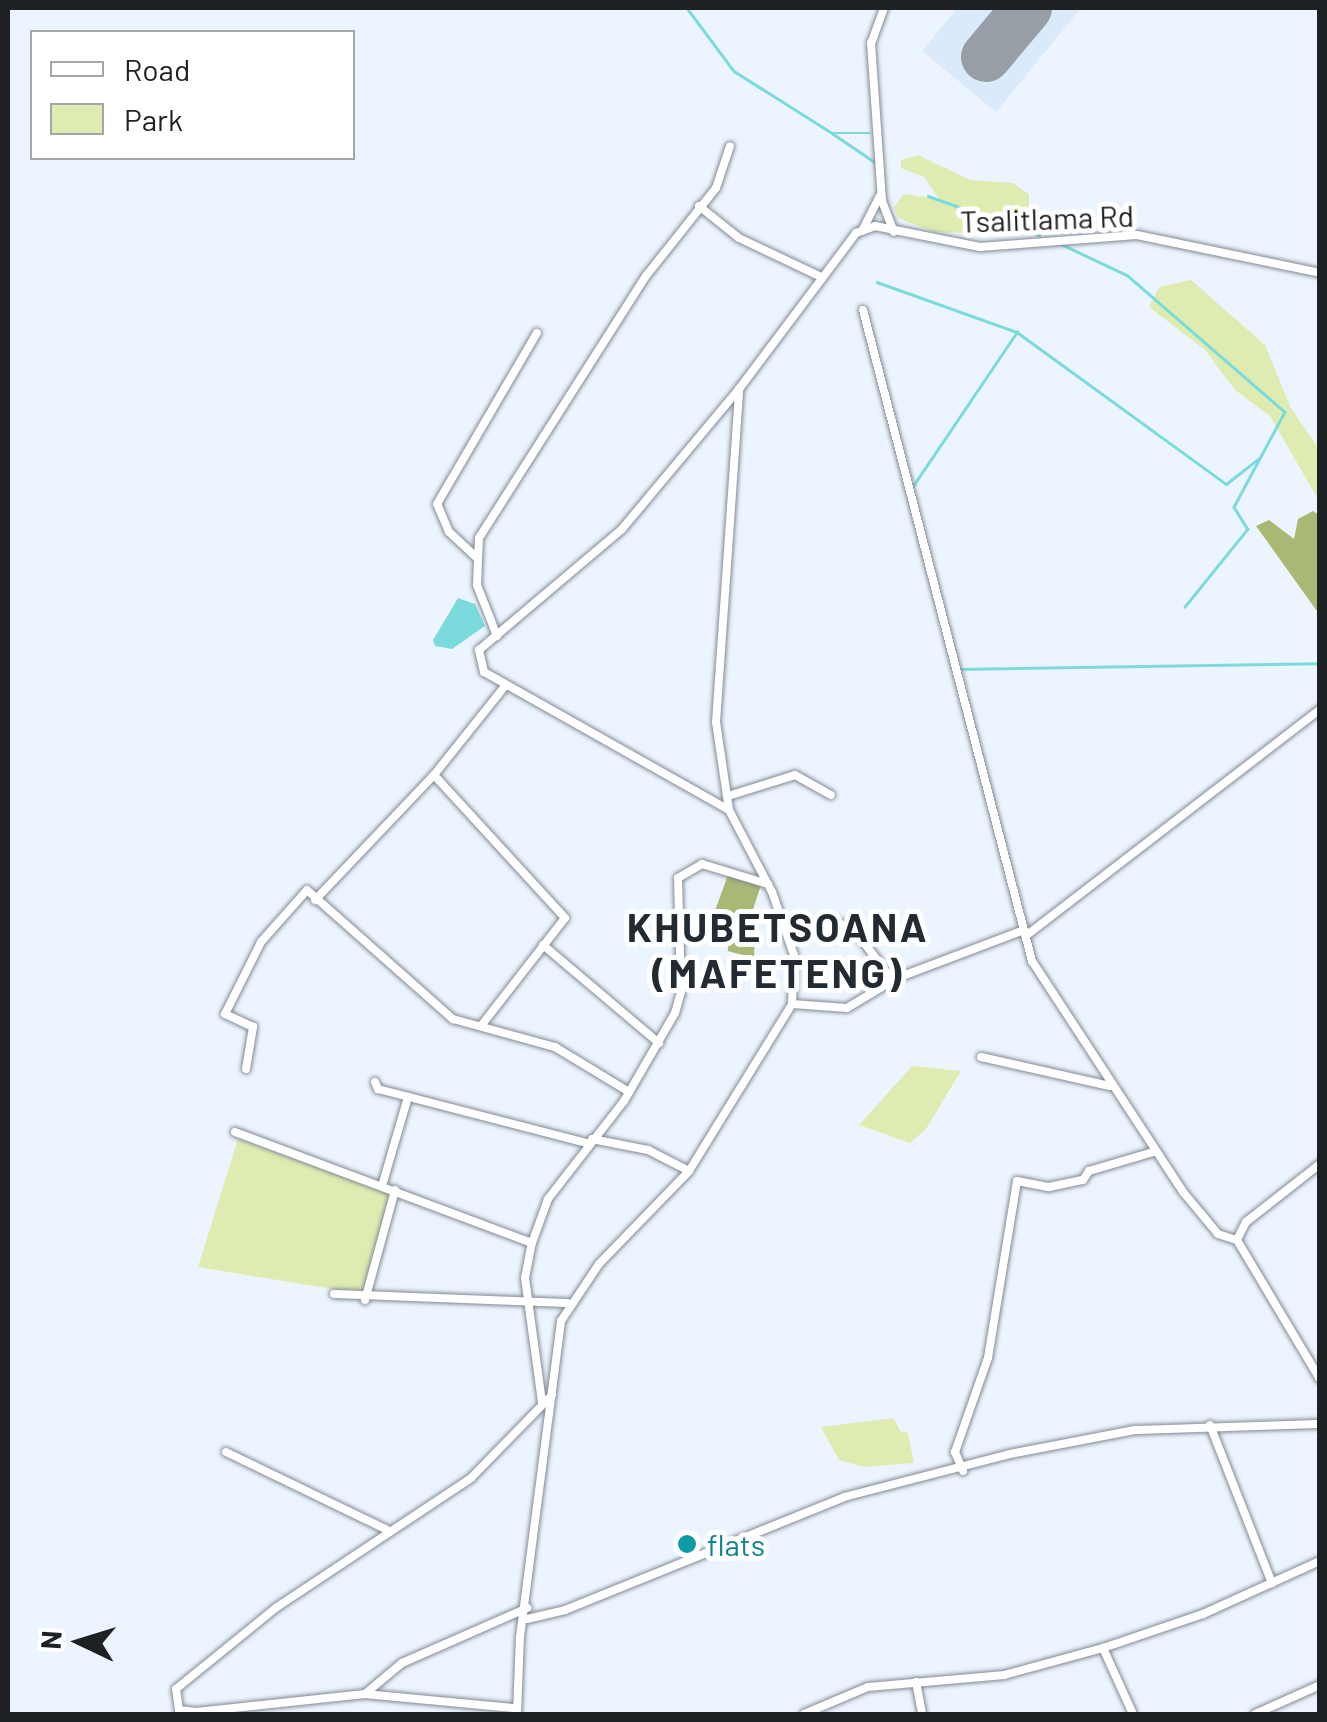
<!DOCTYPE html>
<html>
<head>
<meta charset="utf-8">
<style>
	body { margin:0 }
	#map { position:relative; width:1327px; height:1722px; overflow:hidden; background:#ecf5ff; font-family:Barlow,sans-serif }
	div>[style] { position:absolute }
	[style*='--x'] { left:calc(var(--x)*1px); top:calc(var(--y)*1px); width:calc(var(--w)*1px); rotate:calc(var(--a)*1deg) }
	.built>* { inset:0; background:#dbeafa }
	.green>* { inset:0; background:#deecb1 }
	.forest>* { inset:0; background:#a9b874 }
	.water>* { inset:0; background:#7bdbdc }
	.stream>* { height:2.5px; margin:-1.25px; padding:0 1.25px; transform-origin:1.25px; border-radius:1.25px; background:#7bdbdc }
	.runway>* { height:50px; margin:-25px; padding:0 25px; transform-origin:25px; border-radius:25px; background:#989ea6 }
	.roads { filter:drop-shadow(0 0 2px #828a93) drop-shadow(0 0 2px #828a93) }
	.minor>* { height:8px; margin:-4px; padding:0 4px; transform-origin:4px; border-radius:4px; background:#fff }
	.dots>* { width:28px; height:28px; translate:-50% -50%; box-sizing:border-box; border:5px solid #fff; border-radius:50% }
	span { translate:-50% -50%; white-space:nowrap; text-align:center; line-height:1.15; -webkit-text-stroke:10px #fff; paint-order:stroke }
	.street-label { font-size:30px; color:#1d2124 }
	.culture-label { font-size:30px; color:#0d838f }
	.left { translate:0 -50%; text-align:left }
	.district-label { font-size:40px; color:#232a31; font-weight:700; letter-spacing:2.5px }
	.frame { position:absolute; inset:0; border:10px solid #1d2124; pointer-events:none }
	.legend { position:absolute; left:30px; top:30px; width:325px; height:130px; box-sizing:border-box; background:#fff; border:2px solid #a5a6a7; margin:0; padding:12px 18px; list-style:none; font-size:30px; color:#1d2124 }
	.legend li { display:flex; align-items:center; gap:20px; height:50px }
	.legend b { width:50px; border:2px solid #a5a6a7 }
	.north { position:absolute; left:30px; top:1592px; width:100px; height:100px; -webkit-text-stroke:8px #fff; paint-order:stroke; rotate:274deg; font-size:28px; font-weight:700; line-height:40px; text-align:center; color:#1d2124 }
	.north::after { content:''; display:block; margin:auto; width:35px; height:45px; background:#1d2124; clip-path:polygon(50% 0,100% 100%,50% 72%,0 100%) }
</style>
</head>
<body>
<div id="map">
	<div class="built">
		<div style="clip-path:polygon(957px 8px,1081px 8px,996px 112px,922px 51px)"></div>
	</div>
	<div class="green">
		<div style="clip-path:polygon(918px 155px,970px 180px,1013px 183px,1029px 194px,1029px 211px,1007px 230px,986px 233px,934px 232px,898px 218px,894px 207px,904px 194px,939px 199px,924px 177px,901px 168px,901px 160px)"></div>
		<div style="clip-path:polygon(1191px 280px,1265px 345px,1291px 408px,1319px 449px,1319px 501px,1270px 416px,1235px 390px,1205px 350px,1149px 307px,1159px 287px)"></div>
		<div style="clip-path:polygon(912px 1066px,961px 1071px,926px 1129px,910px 1143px,859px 1125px)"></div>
		<div style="clip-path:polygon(238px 1139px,391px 1193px,363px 1294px,198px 1267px)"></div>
		<div style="clip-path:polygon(894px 1418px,900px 1431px,908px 1433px,914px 1463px,864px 1467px,839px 1460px,821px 1427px)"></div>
	</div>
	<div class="forest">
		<div style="clip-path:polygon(1313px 511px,1319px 515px,1319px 614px,1256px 526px,1269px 520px,1294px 539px,1298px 519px)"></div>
		<div style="clip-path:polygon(728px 875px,761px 885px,747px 928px,755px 937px,754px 958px,728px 951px,727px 929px,713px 916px)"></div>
	</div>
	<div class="water">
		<div style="clip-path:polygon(458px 598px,475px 604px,485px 626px,452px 649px,435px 646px,433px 640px)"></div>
	</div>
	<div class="stream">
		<div style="--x:687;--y:8;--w:79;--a:53.3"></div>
		<div style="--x:734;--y:71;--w:116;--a:32.3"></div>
		<div style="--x:832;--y:133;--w:38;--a:0"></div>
		<div style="--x:832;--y:133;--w:53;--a:34.3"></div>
		<div style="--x:928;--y:196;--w:118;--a:19.4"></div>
		<div style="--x:1061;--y:244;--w:73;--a:25.2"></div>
		<div style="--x:1127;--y:275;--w:209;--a:40.9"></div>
		<div style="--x:1285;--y:412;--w:108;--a:118.2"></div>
		<div style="--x:1234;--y:507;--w:26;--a:58"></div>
		<div style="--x:1248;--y:529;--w:100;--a:128.9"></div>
		<div style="--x:877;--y:282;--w:149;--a:19.7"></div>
		<div style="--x:1017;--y:332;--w:258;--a:36"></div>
		<div style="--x:1226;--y:484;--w:41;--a:-38"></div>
		<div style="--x:913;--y:486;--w:186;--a:-56"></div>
		<div style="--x:958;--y:669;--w:362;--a:-0.9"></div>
	</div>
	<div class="runway">
		<div style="--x:986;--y:57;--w:64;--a:-50.1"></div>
	</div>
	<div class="roads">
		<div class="minor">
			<div style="--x:884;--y:8;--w:37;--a:110"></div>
			<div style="--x:871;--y:43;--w:158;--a:86"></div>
			<div style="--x:882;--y:201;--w:33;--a:69"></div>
			<div style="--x:699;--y:206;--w:51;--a:38.7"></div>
			<div style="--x:739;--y:238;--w:89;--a:25.4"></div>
			<div style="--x:862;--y:231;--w:39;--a:-63"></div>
			<div style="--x:863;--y:310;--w:673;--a:75.45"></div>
			<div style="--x:1032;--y:961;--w:277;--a:56.8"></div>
			<div style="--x:1184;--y:1193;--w:53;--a:50.3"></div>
			<div style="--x:1218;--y:1234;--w:20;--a:18"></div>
			<div style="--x:476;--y:557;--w:37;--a:-137"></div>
			<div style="--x:449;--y:532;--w:30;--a:-113"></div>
			<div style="--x:437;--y:504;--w:198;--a:-59.7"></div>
			<div style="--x:497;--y:636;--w:55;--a:-111.4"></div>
			<div style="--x:477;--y:585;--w:47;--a:-87.6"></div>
			<div style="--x:479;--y:538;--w:311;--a:-57.5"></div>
			<div style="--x:646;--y:276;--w:112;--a:-51.5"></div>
			<div style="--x:716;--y:188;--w:44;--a:-71.6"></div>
			<div style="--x:434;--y:775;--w:194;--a:47.5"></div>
			<div style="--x:565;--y:918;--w:137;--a:127.9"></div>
			<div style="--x:728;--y:796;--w:70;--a:-17.4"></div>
			<div style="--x:795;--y:775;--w:41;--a:29.1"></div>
			<div style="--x:729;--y:810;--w:89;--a:-98.4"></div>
			<div style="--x:716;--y:722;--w:334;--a:-86"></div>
			<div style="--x:315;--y:900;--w:173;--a:-46.4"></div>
			<div style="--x:434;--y:775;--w:114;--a:-51.4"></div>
			<div style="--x:831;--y:919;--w:28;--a:27"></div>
			<div style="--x:856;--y:932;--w:61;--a:52.9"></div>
			<div style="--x:1027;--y:935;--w:370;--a:-37.6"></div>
			<div style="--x:543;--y:945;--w:152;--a:40.2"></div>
			<div style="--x:792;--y:1004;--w:55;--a:4.2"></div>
			<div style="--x:847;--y:1008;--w:58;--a:-31"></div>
			<div style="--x:897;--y:978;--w:136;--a:-20.7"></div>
			<div style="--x:981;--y:1057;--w:132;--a:12.7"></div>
			<div style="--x:246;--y:1069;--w:43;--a:-80.5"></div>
			<div style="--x:253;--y:1027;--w:31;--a:-155"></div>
			<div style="--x:225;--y:1014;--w:80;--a:-63.4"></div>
			<div style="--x:261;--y:942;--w:69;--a:-48.5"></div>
			<div style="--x:307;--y:890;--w:195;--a:41.5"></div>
			<div style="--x:453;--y:1019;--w:106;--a:15.4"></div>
			<div style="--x:555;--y:1047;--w:87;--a:31.3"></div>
			<div style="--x:375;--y:1082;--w:8;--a:67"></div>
			<div style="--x:378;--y:1089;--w:216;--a:14.5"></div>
			<div style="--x:235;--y:1132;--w:317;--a:20.5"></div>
			<div style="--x:592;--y:1139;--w:57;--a:11.1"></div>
			<div style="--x:648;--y:1150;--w:46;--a:27.1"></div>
			<div style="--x:1320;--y:1164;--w:94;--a:141.9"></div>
			<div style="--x:1246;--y:1222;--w:20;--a:117"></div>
			<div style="--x:1237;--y:1240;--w:162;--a:59.2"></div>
			<div style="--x:382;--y:1186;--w:93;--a:-73.7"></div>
			<div style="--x:334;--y:1294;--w:234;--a:2.2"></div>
			<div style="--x:365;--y:1300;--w:114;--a:-74.7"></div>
			<div style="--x:542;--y:1402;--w:125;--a:-97.8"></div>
			<div style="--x:525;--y:1278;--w:36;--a:-79"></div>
			<div style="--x:532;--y:1243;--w:47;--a:-70"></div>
			<div style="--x:548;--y:1199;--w:124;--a:-52.2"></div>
			<div style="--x:624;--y:1101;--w:102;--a:-59.9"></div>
			<div style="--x:675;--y:1013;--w:22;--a:-74"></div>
			<div style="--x:681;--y:992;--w:114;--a:-91.5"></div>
			<div style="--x:678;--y:878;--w:28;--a:-30"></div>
			<div style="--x:702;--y:864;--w:69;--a:16.9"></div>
			<div style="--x:1210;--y:1425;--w:170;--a:68.6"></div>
			<div style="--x:226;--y:1452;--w:179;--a:25.8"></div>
			<div style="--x:963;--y:1471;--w:21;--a:-113"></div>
			<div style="--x:955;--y:1452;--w:100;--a:-70.7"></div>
			<div style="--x:988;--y:1358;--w:179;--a:-80.7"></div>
			<div style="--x:1017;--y:1181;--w:33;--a:11"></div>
			<div style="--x:1049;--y:1187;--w:35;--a:-12"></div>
			<div style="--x:1083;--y:1180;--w:11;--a:-56"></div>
			<div style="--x:1089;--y:1171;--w:67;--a:-16.5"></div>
			<div style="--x:527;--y:1619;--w:39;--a:-13"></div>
			<div style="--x:565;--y:1610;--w:301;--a:-22"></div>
			<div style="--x:844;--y:1497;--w:171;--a:-14.5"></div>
			<div style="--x:1010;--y:1454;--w:127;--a:-10.9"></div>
			<div style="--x:1135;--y:1430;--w:185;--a:-1.9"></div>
			<div style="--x:1103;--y:1648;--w:72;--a:65.6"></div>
			<div style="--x:916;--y:1682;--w:33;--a:79"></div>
			<div style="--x:365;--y:1694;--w:48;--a:-40"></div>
			<div style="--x:402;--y:1663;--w:137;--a:-23.7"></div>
			<div style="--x:513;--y:1708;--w:149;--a:-174.6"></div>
			<div style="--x:365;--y:1694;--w:170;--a:173.9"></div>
			<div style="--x:196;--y:1712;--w:17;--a:-173"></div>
			<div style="--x:179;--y:1710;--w:21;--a:-98"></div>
			<div style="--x:176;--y:1689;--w:130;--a:-39.1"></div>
			<div style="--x:277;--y:1607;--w:233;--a:-33.6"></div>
			<div style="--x:471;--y:1478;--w:116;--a:-45.7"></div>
			<div style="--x:517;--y:1714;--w:77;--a:-87.8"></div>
			<div style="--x:520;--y:1637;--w:319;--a:-82.6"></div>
			<div style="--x:561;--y:1321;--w:69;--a:-56.3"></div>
			<div style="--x:599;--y:1264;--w:129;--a:-45.9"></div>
			<div style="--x:689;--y:1171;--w:196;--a:-58.3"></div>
			<div style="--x:792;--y:1004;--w:49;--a:-87.7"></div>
			<div style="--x:794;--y:955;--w:67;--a:-109.2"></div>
			<div style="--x:772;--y:892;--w:93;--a:-117.7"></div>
			<div style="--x:729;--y:810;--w:281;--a:-150.6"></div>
			<div style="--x:484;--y:672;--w:23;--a:-103"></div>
			<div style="--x:479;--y:650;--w:187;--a:-40.2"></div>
			<div style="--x:622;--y:529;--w:182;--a:-50.1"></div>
			<div style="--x:739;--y:389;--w:195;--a:-53.1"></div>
			<div style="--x:856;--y:233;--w:20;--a:-20"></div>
			<div style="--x:875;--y:226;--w:107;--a:11.3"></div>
			<div style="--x:980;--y:247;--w:157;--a:-4.4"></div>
			<div style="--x:1137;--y:235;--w:187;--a:11.7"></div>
			<div style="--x:804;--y:1714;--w:69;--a:-22.9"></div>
			<div style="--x:868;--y:1687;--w:137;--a:-5"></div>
			<div style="--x:1004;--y:1675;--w:103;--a:-15.3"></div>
			<div style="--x:1103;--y:1648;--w:106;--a:-18.8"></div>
			<div style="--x:1203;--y:1614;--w:128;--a:-24.4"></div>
			<div style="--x:1255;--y:1714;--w:71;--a:-24"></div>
		</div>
	</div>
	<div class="dots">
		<div style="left:687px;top:1544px;background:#0f9aa8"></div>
	</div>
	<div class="street-label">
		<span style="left:1047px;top:218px;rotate:-2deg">Tsalitlama Rd</span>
	</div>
	<div class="culture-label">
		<span class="left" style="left:707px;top:1544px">flats</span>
	</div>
	<div class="district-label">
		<span style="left:778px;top:949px">KHUBETSOANA<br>(MAFETENG)</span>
	</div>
	<div class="frame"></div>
	<ul class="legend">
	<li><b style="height:12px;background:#fff"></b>Road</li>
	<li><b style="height:28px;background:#deecb1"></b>Park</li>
	</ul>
	<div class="north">N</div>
</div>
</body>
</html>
